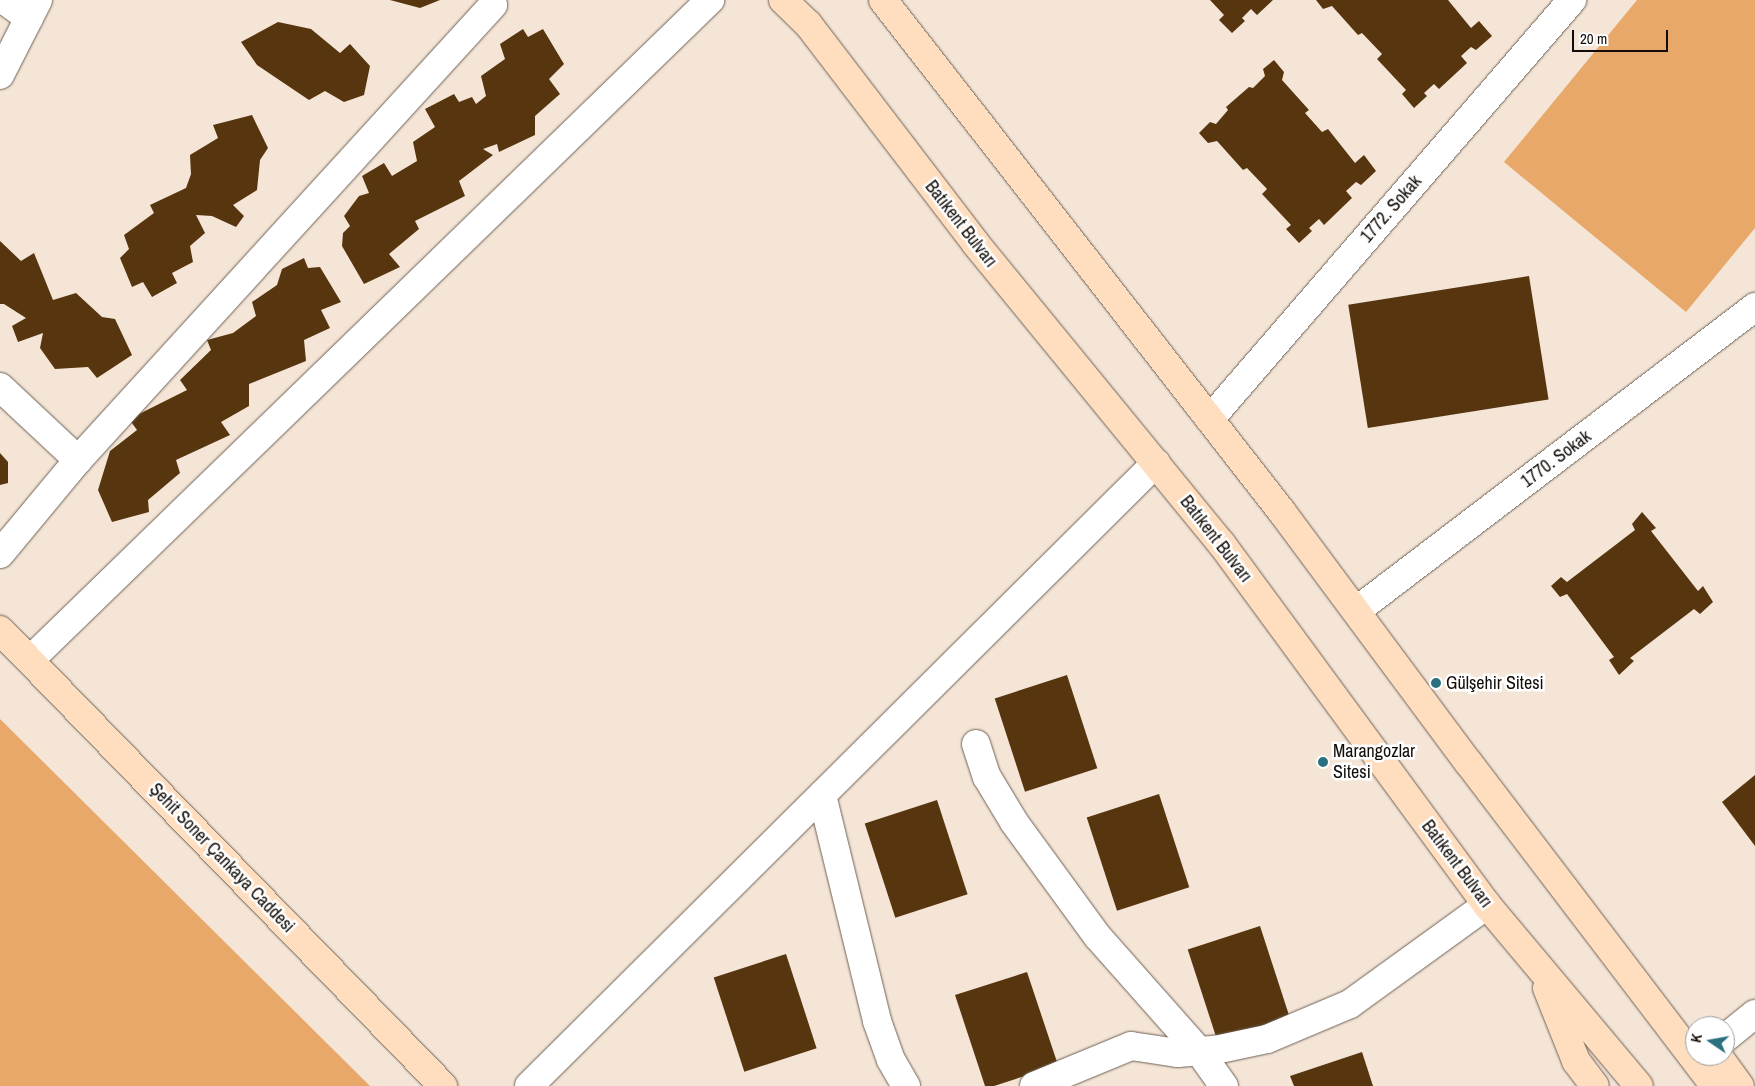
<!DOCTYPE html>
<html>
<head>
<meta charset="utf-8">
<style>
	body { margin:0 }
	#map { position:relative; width:1755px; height:1086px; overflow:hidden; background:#f4e5d7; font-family:"Archivo Narrow",sans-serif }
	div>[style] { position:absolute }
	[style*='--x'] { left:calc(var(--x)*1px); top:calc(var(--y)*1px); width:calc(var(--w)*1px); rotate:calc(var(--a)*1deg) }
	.green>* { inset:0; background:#e8a869 }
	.building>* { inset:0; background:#57350e; transform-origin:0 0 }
	.roads { filter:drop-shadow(0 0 1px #6e6155) drop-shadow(0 0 1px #6e6155) }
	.minor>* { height:28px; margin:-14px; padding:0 14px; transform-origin:14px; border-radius:14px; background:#fff }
	.major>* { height:28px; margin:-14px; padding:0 14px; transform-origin:14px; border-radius:14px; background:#ffdebf }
	.dots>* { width:14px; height:14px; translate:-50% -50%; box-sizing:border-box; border:2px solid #fff; border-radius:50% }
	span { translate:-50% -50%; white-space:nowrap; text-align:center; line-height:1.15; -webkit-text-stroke:5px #fff; paint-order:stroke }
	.street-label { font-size:18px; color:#110c08 }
	.poi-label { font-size:18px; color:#110c08 }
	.left { translate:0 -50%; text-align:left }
	.north { position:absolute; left:1685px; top:1016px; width:50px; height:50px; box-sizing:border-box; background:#fff; border:1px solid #a09e9c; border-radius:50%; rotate:282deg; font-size:14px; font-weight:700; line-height:20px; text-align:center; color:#110c08 }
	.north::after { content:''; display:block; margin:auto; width:18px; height:22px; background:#2b707f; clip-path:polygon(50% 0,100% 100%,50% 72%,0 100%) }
	.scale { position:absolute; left:1572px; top:30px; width:96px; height:22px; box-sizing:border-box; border:2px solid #110c08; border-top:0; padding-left:6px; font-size:15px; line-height:18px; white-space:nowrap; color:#110c08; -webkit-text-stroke:4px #fff; paint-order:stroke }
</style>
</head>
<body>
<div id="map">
	<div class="green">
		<div style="clip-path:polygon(1637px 0,1755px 0,1755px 228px,1686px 312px,1504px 162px)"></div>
		<div style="clip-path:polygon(0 719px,370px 1086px,0 1086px)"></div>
	</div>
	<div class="building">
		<div style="clip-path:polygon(390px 0,440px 0,420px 8px)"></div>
		<div style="clip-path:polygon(1210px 0,1273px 0,1257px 15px,1251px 9px,1242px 18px,1245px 21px,1232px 33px,1219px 20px,1224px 15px)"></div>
		<div style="clip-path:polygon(1316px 0,1448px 0,1471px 28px,1479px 21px,1492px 36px,1476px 50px,1471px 47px,1461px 56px,1467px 63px,1439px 89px,1434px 84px,1424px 93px,1427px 96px,1414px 108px,1402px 94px,1406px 90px,1377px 59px,1382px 54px,1362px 33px,1358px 35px,1332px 6px,1323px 9px)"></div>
		<div style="clip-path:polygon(278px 22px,311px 29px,340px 53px,350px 44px,370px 66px,364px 95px,344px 102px,325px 91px,309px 100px,257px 65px,241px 42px)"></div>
		<div style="clip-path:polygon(523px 29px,528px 37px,543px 29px,564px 64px,549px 79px,560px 94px,535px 116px,535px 135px,499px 152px,497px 144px,483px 149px,493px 155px,459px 181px,465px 196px,415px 221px,419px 229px,389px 254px,400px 267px,364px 284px,342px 246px,343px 233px,350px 226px,344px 216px,359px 196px,369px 193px,362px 176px,384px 163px,392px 176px,417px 161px,413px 142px,435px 127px,425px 109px,454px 94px,459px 102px,472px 97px,476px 104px,486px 96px,481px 76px,505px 59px,500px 44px)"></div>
		<div style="clip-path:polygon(1274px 60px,1284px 72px,1282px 80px,1309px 110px,1305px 113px,1322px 132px,1328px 129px,1355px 163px,1364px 155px,1376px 171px,1361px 185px,1356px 182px,1346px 191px,1352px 198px,1324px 225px,1319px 219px,1309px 228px,1312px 231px,1299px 243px,1286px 229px,1291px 225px,1262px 194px,1267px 189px,1247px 168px,1243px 170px,1217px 141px,1208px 143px,1199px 133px,1210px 122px,1216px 124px,1228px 110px,1226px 107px,1249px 87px,1253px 88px,1265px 76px,1263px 69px)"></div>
		<div style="clip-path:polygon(252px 115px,268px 148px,260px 160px,257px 190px,233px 205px,244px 216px,236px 227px,212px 216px,196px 215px,205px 233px,190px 246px,193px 262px,172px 273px,177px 283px,152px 297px,143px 282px,132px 287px,120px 258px,129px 249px,124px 235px,154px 213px,150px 205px,186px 188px,191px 174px,190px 155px,218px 138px,213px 125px)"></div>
		<div style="clip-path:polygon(0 241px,21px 261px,34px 253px,53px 300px,76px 293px,102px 317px,115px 319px,132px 355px,97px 378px,88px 367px,55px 369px,40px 348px,43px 333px,18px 342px,12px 326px,26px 318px,4px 304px,0 304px)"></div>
		<div style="clip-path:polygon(304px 258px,308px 268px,320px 267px,341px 302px,321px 310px,330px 328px,304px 340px,306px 361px,249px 384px,249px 406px,221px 422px,230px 435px,176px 460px,180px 473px,148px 500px,149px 512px,112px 522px,98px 490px,110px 451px,137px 430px,129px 419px,187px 390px,180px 380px,211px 350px,207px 340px,233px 333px,256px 316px,252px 302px,277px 285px,282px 269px)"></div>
		<div style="left:1529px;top:276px;width:125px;height:183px;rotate:81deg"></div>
		<div style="clip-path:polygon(0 453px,8px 462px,8px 483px,0 485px)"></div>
		<div style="clip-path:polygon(1642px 512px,1656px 528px,1651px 531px,1698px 591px,1703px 586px,1713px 602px,1700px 614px,1694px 609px,1630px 658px,1634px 661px,1619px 675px,1609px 660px,1614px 657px,1567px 594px,1560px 597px,1551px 586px,1561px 577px,1567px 582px,1635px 530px,1632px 524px)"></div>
		<div style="left:1067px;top:675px;width:98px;height:76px;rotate:72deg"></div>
		<div style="clip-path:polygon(1755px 775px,1755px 846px,1722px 802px)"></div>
		<div style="left:1159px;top:794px;width:98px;height:76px;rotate:72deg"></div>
		<div style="left:937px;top:800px;width:99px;height:76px;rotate:72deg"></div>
		<div style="left:1260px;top:926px;width:99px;height:76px;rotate:72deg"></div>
		<div style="left:786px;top:954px;width:99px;height:76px;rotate:72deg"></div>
		<div style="clip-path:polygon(1027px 972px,1058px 1065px,994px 1086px,985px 1086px,955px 995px)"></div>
		<div style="clip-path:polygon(1362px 1052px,1373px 1086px,1294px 1086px,1290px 1076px)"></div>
	</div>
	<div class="roads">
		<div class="minor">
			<div style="--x:4;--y:0;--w:31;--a:36"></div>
			<div style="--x:0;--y:75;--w:84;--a:-63.1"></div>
			<div style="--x:0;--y:387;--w:107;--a:43.1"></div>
			<div style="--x:1210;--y:419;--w:554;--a:-49.17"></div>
			<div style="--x:0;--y:554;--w:122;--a:-50.3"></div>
			<div style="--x:78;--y:460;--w:616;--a:-47.63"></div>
			<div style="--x:1356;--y:611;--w:502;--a:-37.3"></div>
			<div style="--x:30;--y:660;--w:948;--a:-44.14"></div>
			<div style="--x:976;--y:744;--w:35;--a:72"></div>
			<div style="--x:987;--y:777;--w:52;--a:59"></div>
			<div style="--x:1014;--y:822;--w:142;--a:53.9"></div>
			<div style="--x:1098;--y:937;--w:152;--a:48.5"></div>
			<div style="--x:1199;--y:1051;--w:43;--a:54.5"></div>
			<div style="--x:822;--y:795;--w:233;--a:76.3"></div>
			<div style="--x:877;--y:1021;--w:41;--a:70.3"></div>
			<div style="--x:891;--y:1060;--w:30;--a:60"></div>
			<div style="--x:1725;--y:1038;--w:38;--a:-39"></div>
			<div style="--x:529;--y:1086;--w:884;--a:-44.82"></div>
			<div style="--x:1034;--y:1086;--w:105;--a:-22.4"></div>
			<div style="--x:1131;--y:1046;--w:48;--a:8.5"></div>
			<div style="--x:1178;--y:1053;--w:37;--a:-5"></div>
			<div style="--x:1215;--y:1050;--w:53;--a:-11.9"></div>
			<div style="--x:1267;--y:1039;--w:90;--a:-22.9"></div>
			<div style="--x:1350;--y:1004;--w:169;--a:-35.9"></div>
		</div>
		<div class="major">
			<div style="--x:783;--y:0;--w:35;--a:44"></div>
			<div style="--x:808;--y:24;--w:277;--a:52.6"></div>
			<div style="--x:976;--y:244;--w:387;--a:50.7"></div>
			<div style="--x:1221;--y:543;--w:449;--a:53.7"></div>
			<div style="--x:1487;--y:905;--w:236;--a:50"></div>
			<div style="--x:883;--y:0;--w:649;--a:52.07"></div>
			<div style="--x:1282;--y:512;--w:312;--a:53.4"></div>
			<div style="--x:1468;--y:762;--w:407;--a:52.7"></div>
			<div style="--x:0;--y:630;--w:636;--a:45.83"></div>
			<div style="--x:1547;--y:988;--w:79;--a:68.3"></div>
			<div style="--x:1576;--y:1061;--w:31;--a:53"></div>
			<div style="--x:1718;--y:1056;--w:37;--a:54"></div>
		</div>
	</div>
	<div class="dots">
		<div style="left:1436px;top:683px;background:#2b707f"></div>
		<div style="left:1323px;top:762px;background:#2b707f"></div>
	</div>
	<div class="street-label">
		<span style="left:1391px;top:209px;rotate:-49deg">1772. Sokak</span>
		<span style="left:961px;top:224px;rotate:52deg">Batıkent Bulvarı</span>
		<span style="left:1556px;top:459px;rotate:-37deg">1770. Sokak</span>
		<span style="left:1216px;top:539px;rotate:52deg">Batıkent Bulvarı</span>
		<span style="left:222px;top:858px;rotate:46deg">Şehit Soner Çankaya Caddesi</span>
		<span style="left:1457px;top:864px;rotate:53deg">Batıkent Bulvarı</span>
	</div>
	<div class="poi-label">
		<span class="left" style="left:1446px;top:683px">Gülşehir Sitesi</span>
		<span class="left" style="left:1333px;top:762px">Marangozlar<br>Sitesi</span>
	</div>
	<div class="north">K</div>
	<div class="scale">20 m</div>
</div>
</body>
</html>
